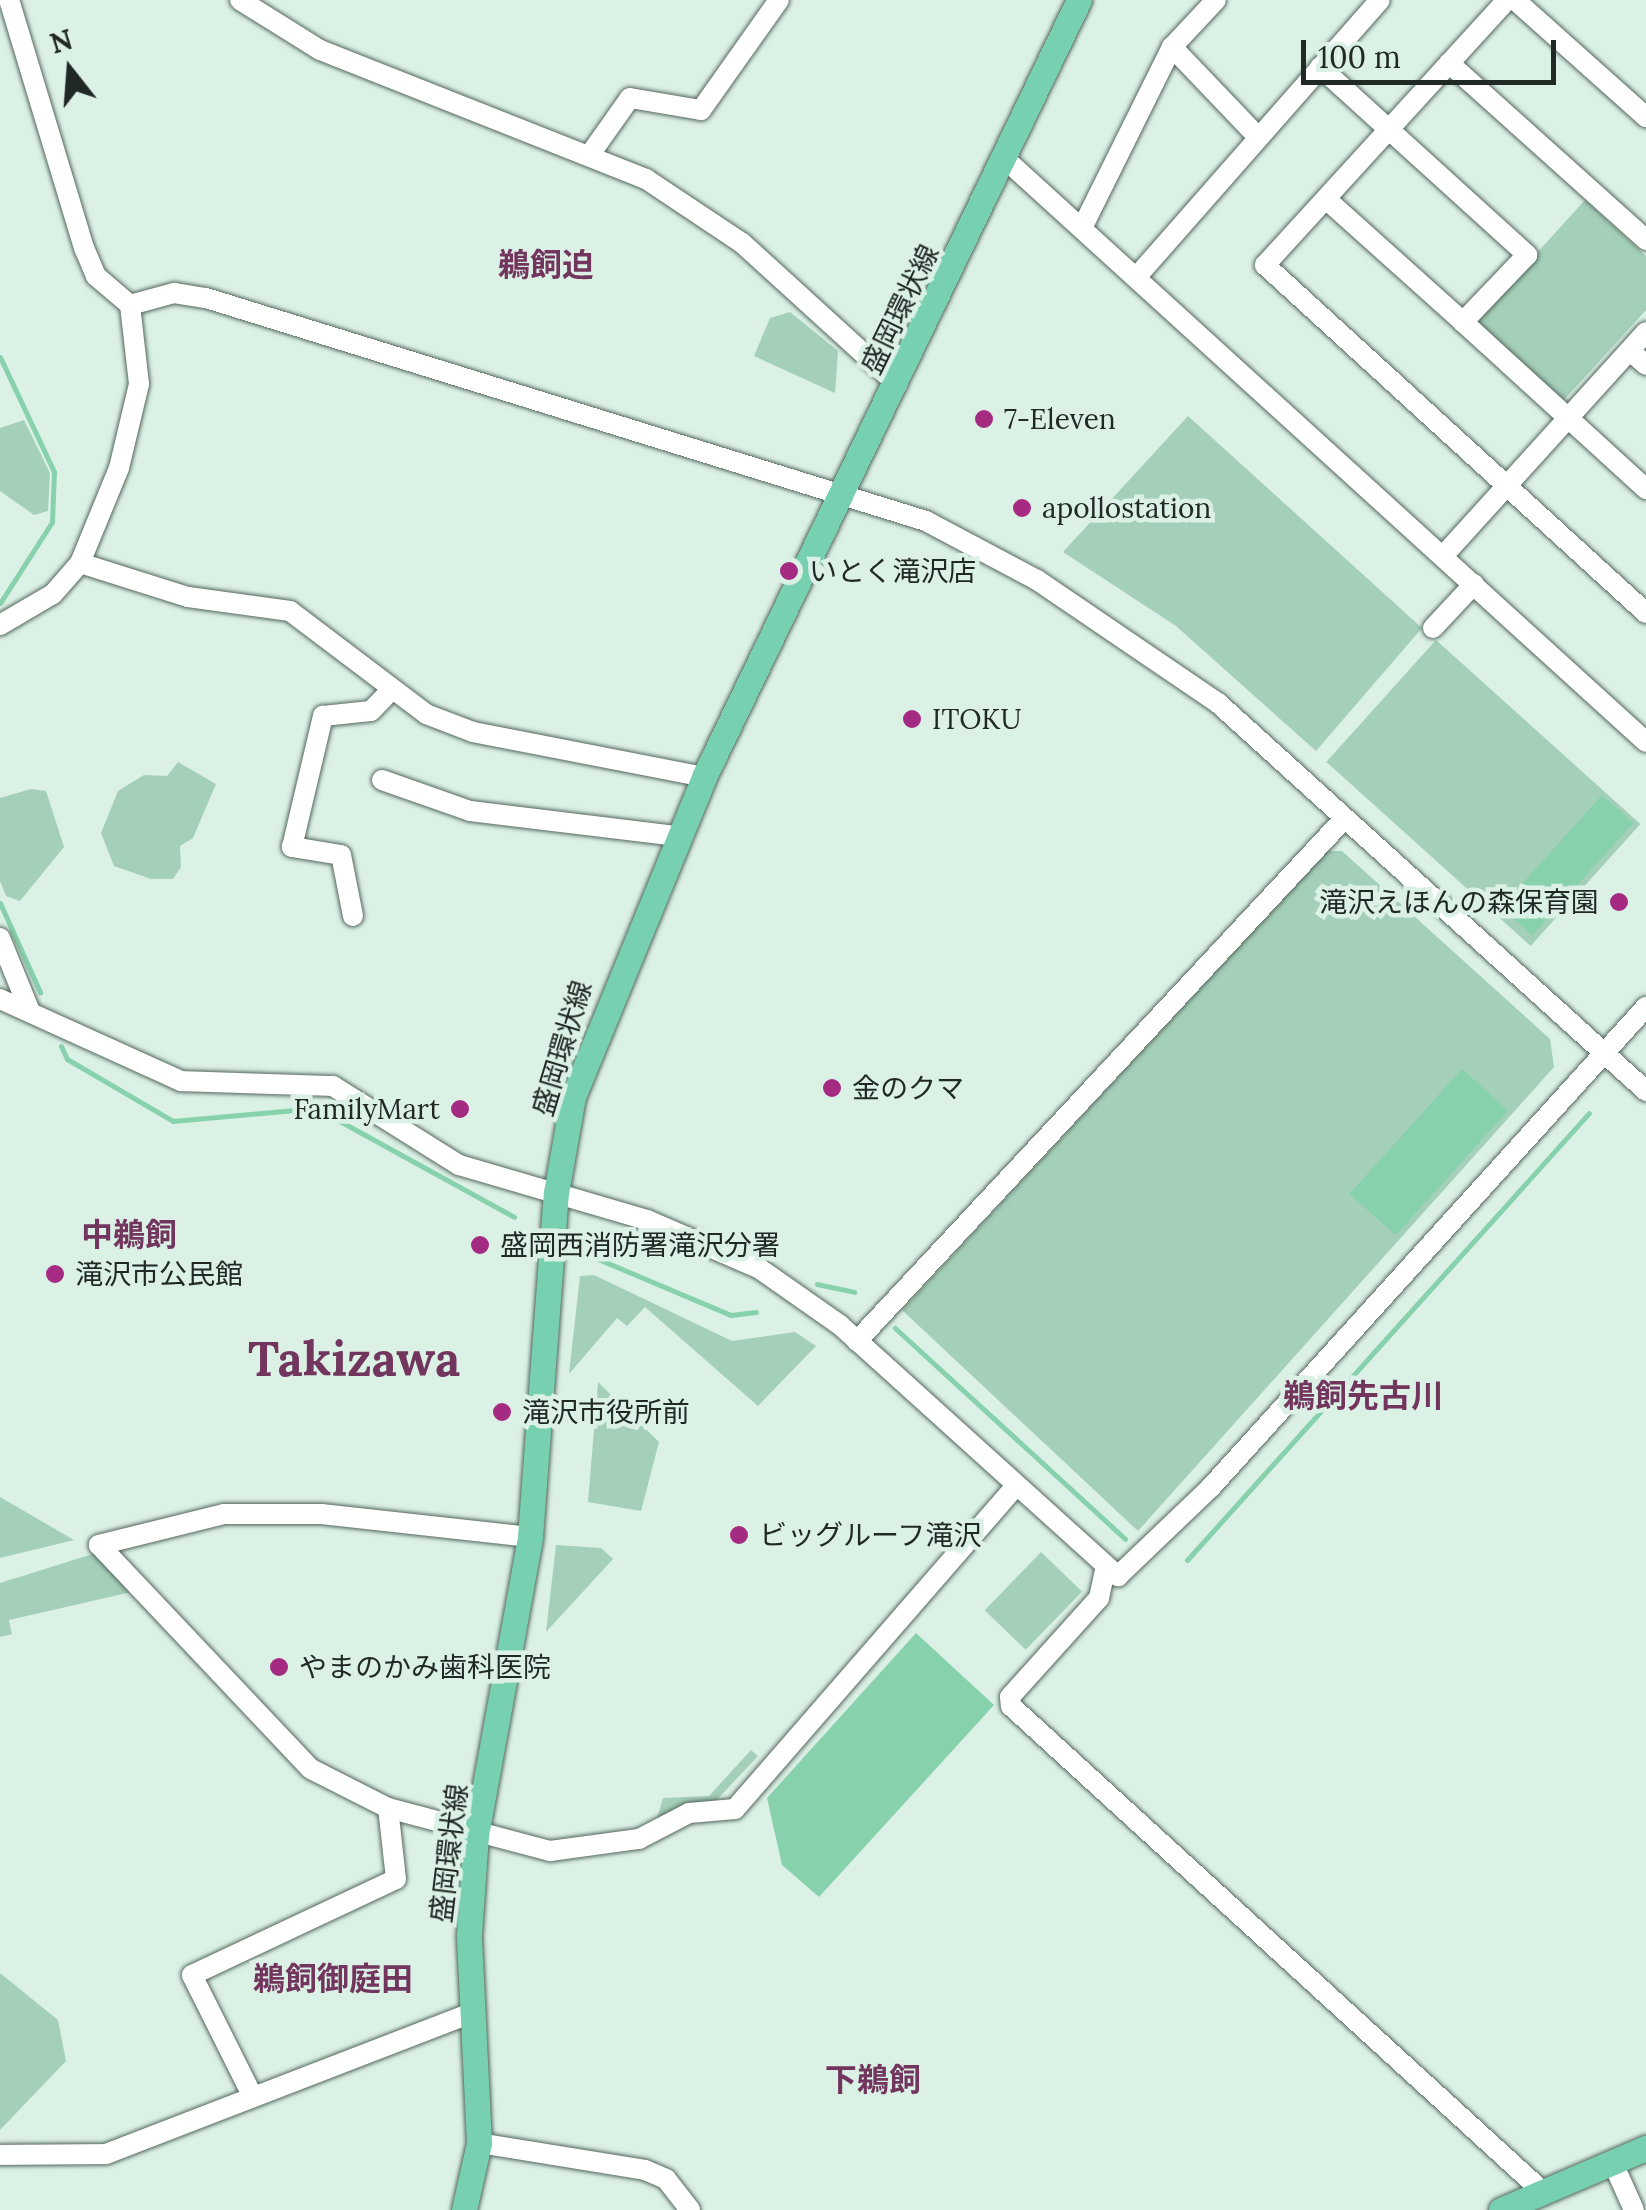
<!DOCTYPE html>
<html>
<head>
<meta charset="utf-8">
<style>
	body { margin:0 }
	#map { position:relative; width:1646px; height:2210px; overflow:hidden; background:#dcf1e6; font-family:Lora,"Noto Sans JP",serif }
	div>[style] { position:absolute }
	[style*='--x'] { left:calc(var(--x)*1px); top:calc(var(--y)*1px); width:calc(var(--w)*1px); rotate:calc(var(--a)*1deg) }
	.green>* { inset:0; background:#a4cfb8; transform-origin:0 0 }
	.water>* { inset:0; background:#88d1ad; transform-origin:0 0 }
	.stream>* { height:5px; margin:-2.5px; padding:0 2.5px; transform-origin:2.5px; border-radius:2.5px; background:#88d1ad }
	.roads { filter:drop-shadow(0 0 2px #54675d) drop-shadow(0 0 2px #54675d) }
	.minor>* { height:20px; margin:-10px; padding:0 10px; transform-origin:10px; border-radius:10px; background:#fff }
	.major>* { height:25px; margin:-12.5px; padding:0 12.5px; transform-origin:12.5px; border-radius:12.5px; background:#77d0b0 }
	.dots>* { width:28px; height:28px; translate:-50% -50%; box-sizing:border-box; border:5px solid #dcf1e6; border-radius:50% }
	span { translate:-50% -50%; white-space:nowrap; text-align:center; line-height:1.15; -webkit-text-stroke:9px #dcf1e6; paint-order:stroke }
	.street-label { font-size:28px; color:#212925 }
	.poi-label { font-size:28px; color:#212925 }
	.left { translate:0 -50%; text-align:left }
	.right { translate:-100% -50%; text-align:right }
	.quarter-label { font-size:32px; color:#72355d; font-weight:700 }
	.town-label { font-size:48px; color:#72355d; font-weight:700 }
	.north { position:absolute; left:20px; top:20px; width:100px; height:100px; -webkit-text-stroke:8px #dcf1e6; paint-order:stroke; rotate:343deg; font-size:28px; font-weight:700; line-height:40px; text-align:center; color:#212925 }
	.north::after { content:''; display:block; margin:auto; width:35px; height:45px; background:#212925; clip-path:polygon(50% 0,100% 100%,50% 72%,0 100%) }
	.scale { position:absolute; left:1301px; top:40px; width:255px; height:45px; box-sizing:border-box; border:5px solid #212925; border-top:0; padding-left:12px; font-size:30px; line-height:35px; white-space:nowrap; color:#212925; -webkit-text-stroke:8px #dcf1e6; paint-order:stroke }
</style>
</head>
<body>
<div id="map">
	<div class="green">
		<div style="clip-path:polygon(1585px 200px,1646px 256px,1646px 310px,1564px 400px,1476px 320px)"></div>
		<div style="clip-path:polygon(790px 312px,838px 351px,835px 393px,754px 356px,770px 318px)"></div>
		<div style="clip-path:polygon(1188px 416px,1422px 628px,1316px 751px,1176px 626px,1063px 552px)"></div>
		<div style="clip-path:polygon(24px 420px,50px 473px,48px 511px,34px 515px,0 491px,0 428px)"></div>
		<div style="left:1436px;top:640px;width:275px;height:164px;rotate:42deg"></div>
		<div style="clip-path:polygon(178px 762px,216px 784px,193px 838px,180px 846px,181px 867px,173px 879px,151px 879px,114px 866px,101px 833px,118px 791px,144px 775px,167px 776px)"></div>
		<div style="clip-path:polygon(31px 789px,46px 791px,64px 847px,20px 901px,6px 896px,0 881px,0 798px)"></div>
		<div style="clip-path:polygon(1328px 851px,1342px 851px,1550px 1039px,1554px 1067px,1138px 1531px,902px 1310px)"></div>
		<div style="clip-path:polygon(594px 1275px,732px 1341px,795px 1332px,816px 1346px,758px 1406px,645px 1307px,627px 1326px,617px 1318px,569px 1374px,580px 1276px)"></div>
		<div style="clip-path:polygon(598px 1382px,659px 1442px,641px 1511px,588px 1502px)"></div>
		<div style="clip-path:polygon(0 1497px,74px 1540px,0 1558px)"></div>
		<div style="clip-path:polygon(556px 1545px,601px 1548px,613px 1559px,546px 1632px)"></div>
		<div style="left:1041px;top:1552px;width:57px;height:81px;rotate:44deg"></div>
		<div style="clip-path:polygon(96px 1553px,136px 1591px,9px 1620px,12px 1634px,0 1637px,0 1583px)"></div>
		<div style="clip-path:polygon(751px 1750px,758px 1756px,713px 1804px,656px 1822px,663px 1798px,709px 1796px)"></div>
		<div style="clip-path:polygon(0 1973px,58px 2020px,66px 2061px,0 2130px)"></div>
	</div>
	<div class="water">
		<div style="left:1602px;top:795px;width:42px;height:151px;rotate:42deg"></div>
		<div style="left:1462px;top:1069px;width:62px;height:168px;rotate:42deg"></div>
		<div style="clip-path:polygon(916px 1633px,994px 1705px,819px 1897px,782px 1865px,767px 1798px)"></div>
	</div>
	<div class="stream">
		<div style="--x:0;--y:357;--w:127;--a:64.8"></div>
		<div style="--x:54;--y:472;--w:50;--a:92.3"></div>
		<div style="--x:52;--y:522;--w:96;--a:122.7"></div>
		<div style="--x:0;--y:903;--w:98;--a:65.8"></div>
		<div style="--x:61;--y:1046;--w:14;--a:65"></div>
		<div style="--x:67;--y:1059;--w:123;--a:30.3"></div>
		<div style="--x:173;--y:1121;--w:144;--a:-5.2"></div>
		<div style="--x:316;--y:1108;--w:226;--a:28.8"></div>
		<div style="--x:591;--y:1256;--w:152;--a:22.9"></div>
		<div style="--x:731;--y:1315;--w:25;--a:-7"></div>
		<div style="--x:817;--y:1284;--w:38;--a:12"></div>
		<div style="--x:895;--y:1328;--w:312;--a:42.5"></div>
		<div style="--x:1187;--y:1560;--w:601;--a:-48.03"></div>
	</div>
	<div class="roads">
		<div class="minor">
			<div style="--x:240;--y:0;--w:94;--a:32"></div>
			<div style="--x:320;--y:50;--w:351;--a:21.6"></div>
			<div style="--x:646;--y:179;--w:115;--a:33.7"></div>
			<div style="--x:742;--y:243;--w:210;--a:42.3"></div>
			<div style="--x:1507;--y:0;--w:359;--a:132.4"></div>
			<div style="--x:1265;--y:265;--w:516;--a:42.41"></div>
			<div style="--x:1515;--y:0;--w:176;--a:41.8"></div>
			<div style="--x:1172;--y:47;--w:120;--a:46.3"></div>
			<div style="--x:1449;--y:63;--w:265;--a:41.9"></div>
			<div style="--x:1320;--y:67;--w:280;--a:42.2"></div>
			<div style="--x:1527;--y:255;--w:93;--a:133.7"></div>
			<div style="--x:1463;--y:322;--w:248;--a:42.4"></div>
			<div style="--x:591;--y:153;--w:67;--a:-54.7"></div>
			<div style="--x:630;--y:98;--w:72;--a:9.6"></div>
			<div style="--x:701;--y:110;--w:135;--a:-54.7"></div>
			<div style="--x:1005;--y:159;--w:866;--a:42.29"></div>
			<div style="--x:1326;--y:199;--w:184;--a:41.9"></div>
			<div style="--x:1083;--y:226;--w:200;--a:-63.6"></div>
			<div style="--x:1172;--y:47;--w:64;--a:-46.9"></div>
			<div style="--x:1140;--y:273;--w:363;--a:-48.7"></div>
			<div style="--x:130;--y:305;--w:46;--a:-15.3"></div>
			<div style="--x:174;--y:293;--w:32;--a:9"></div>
			<div style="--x:206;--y:298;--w:754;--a:17.21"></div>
			<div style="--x:926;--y:521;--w:126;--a:28"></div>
			<div style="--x:1037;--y:580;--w:219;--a:34.2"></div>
			<div style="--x:1218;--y:703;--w:578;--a:42.19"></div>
			<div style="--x:1630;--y:351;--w:21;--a:41"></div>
			<div style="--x:1443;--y:556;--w:302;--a:-47.8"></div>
			<div style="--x:80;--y:563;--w:113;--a:17.5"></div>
			<div style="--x:188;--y:597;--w:103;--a:7.8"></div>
			<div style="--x:290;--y:611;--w:171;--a:37.1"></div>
			<div style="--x:426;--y:714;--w:50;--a:21"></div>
			<div style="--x:473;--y:732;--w:235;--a:11"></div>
			<div style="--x:0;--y:625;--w:61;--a:-30.3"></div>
			<div style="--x:53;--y:594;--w:41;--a:-48.9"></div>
			<div style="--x:80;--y:563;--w:103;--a:-67.7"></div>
			<div style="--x:119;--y:468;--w:86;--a:-76.6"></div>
			<div style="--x:139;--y:384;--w:80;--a:-96.5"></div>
			<div style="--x:130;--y:305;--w:45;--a:-139.5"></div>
			<div style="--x:96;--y:276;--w:30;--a:-113"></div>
			<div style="--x:84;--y:248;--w:259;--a:-106.8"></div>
			<div style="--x:1433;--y:628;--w:60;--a:-47"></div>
			<div style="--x:382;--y:780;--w:93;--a:19.4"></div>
			<div style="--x:470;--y:811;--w:209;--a:6.9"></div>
			<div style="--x:353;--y:916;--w:62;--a:-101.1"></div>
			<div style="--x:341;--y:855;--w:50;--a:-170.7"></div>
			<div style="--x:292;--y:847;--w:135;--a:-76.7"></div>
			<div style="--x:323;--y:716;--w:48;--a:-5.9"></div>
			<div style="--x:371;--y:711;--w:29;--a:-46"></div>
			<div style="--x:0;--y:938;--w:77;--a:67.8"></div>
			<div style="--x:0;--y:999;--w:199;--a:24.4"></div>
			<div style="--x:181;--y:1081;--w:152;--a:1.9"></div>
			<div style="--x:333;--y:1086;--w:149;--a:32.1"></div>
			<div style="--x:459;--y:1165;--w:196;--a:16.3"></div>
			<div style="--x:647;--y:1220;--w:123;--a:23.4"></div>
			<div style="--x:760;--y:1269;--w:98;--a:35"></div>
			<div style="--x:840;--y:1325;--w:375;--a:42.1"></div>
			<div style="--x:1118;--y:1576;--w:129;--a:-43.7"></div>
			<div style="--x:1211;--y:1487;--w:648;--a:-47.82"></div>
			<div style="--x:857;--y:1341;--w:712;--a:-46.99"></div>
			<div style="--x:530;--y:1537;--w:210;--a:-173.7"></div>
			<div style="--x:321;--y:1514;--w:97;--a:180"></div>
			<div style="--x:224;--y:1514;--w:129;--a:166.1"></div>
			<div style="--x:99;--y:1545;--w:308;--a:46.6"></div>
			<div style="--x:311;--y:1769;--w:86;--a:26.9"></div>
			<div style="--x:388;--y:1808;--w:168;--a:14.9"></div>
			<div style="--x:550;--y:1851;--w:90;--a:-7.7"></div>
			<div style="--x:639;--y:1839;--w:56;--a:-27.5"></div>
			<div style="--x:689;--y:1813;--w:46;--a:-5"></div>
			<div style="--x:735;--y:1809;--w:428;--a:-49"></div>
			<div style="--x:1105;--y:1570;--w:29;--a:102"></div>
			<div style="--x:1099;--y:1598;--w:133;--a:132"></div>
			<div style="--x:1010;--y:1697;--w:9;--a:84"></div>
			<div style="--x:1011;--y:1706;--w:721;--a:42.41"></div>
			<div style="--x:252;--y:2095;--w:134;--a:-116.6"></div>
			<div style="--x:192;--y:1975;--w:225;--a:-25.2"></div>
			<div style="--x:396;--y:1879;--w:71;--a:-96.4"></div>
			<div style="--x:479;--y:2143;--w:168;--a:9.2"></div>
			<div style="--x:645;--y:2170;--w:23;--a:23"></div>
			<div style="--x:666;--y:2179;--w:39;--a:52"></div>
			<div style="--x:0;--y:2155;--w:106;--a:-0.5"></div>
			<div style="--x:106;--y:2154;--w:391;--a:-21.1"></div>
			<div style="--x:1613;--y:2163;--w:51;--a:65.9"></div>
		</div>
		<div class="major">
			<div style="--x:464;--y:2210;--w:69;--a:-77.4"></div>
			<div style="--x:479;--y:2143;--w:208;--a:-92.8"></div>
			<div style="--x:469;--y:1935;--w:100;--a:-86"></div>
			<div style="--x:476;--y:1835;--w:303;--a:-79.7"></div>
			<div style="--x:530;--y:1537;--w:345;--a:-85.7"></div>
			<div style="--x:556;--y:1193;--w:97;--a:-80"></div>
			<div style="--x:573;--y:1097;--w:346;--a:-67.7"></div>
			<div style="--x:704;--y:777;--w:863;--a:-64.24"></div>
			<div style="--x:1501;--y:2210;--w:158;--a:-23.2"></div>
		</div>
	</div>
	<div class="dots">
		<div style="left:984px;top:419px;background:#a42b81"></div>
		<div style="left:1022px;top:508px;background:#a42b81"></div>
		<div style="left:789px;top:571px;background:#a42b81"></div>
		<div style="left:912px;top:719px;background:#a42b81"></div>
		<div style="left:1619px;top:902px;background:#a42b81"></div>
		<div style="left:832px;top:1088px;background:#a42b81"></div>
		<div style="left:460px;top:1109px;background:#a42b81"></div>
		<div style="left:480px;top:1245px;background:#a42b81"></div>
		<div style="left:55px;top:1274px;background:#a42b81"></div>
		<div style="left:502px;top:1412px;background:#a42b81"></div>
		<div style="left:739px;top:1535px;background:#a42b81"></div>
		<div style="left:279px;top:1667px;background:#a42b81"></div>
	</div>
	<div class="street-label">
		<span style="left:900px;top:309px;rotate:-64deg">盛岡環状線</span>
		<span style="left:562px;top:1048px;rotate:-73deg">盛岡環状線</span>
		<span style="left:449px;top:1853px;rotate:-83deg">盛岡環状線</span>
	</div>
	<div class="poi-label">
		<span class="left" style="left:1004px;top:419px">7-Eleven</span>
		<span class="left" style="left:1042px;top:508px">apollostation</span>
		<span class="left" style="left:809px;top:571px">いとく滝沢店</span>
		<span class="left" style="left:932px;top:719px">ITOKU</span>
		<span class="right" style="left:1599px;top:902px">滝沢えほんの森保育園</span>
		<span class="left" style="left:852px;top:1088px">金のクマ</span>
		<span class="right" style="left:440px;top:1109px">FamilyMart</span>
		<span class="left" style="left:500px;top:1245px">盛岡西消防署滝沢分署</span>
		<span class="left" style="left:75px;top:1274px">滝沢市公民館</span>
		<span class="left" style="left:522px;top:1412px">滝沢市役所前</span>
		<span class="left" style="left:759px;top:1535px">ビッグルーフ滝沢</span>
		<span class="left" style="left:299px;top:1667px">やまのかみ歯科医院</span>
	</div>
	<div class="quarter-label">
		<span style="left:546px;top:265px">鵜飼迫</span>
		<span style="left:129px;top:1235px">中鵜飼</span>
		<span style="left:1363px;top:1396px">鵜飼先古川</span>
		<span style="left:333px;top:1979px">鵜飼御庭田</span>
		<span style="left:873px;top:2080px">下鵜飼</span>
	</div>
	<div class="town-label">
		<span style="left:354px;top:1359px">Takizawa</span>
	</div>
	<div class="north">N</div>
	<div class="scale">100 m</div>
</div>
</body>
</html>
